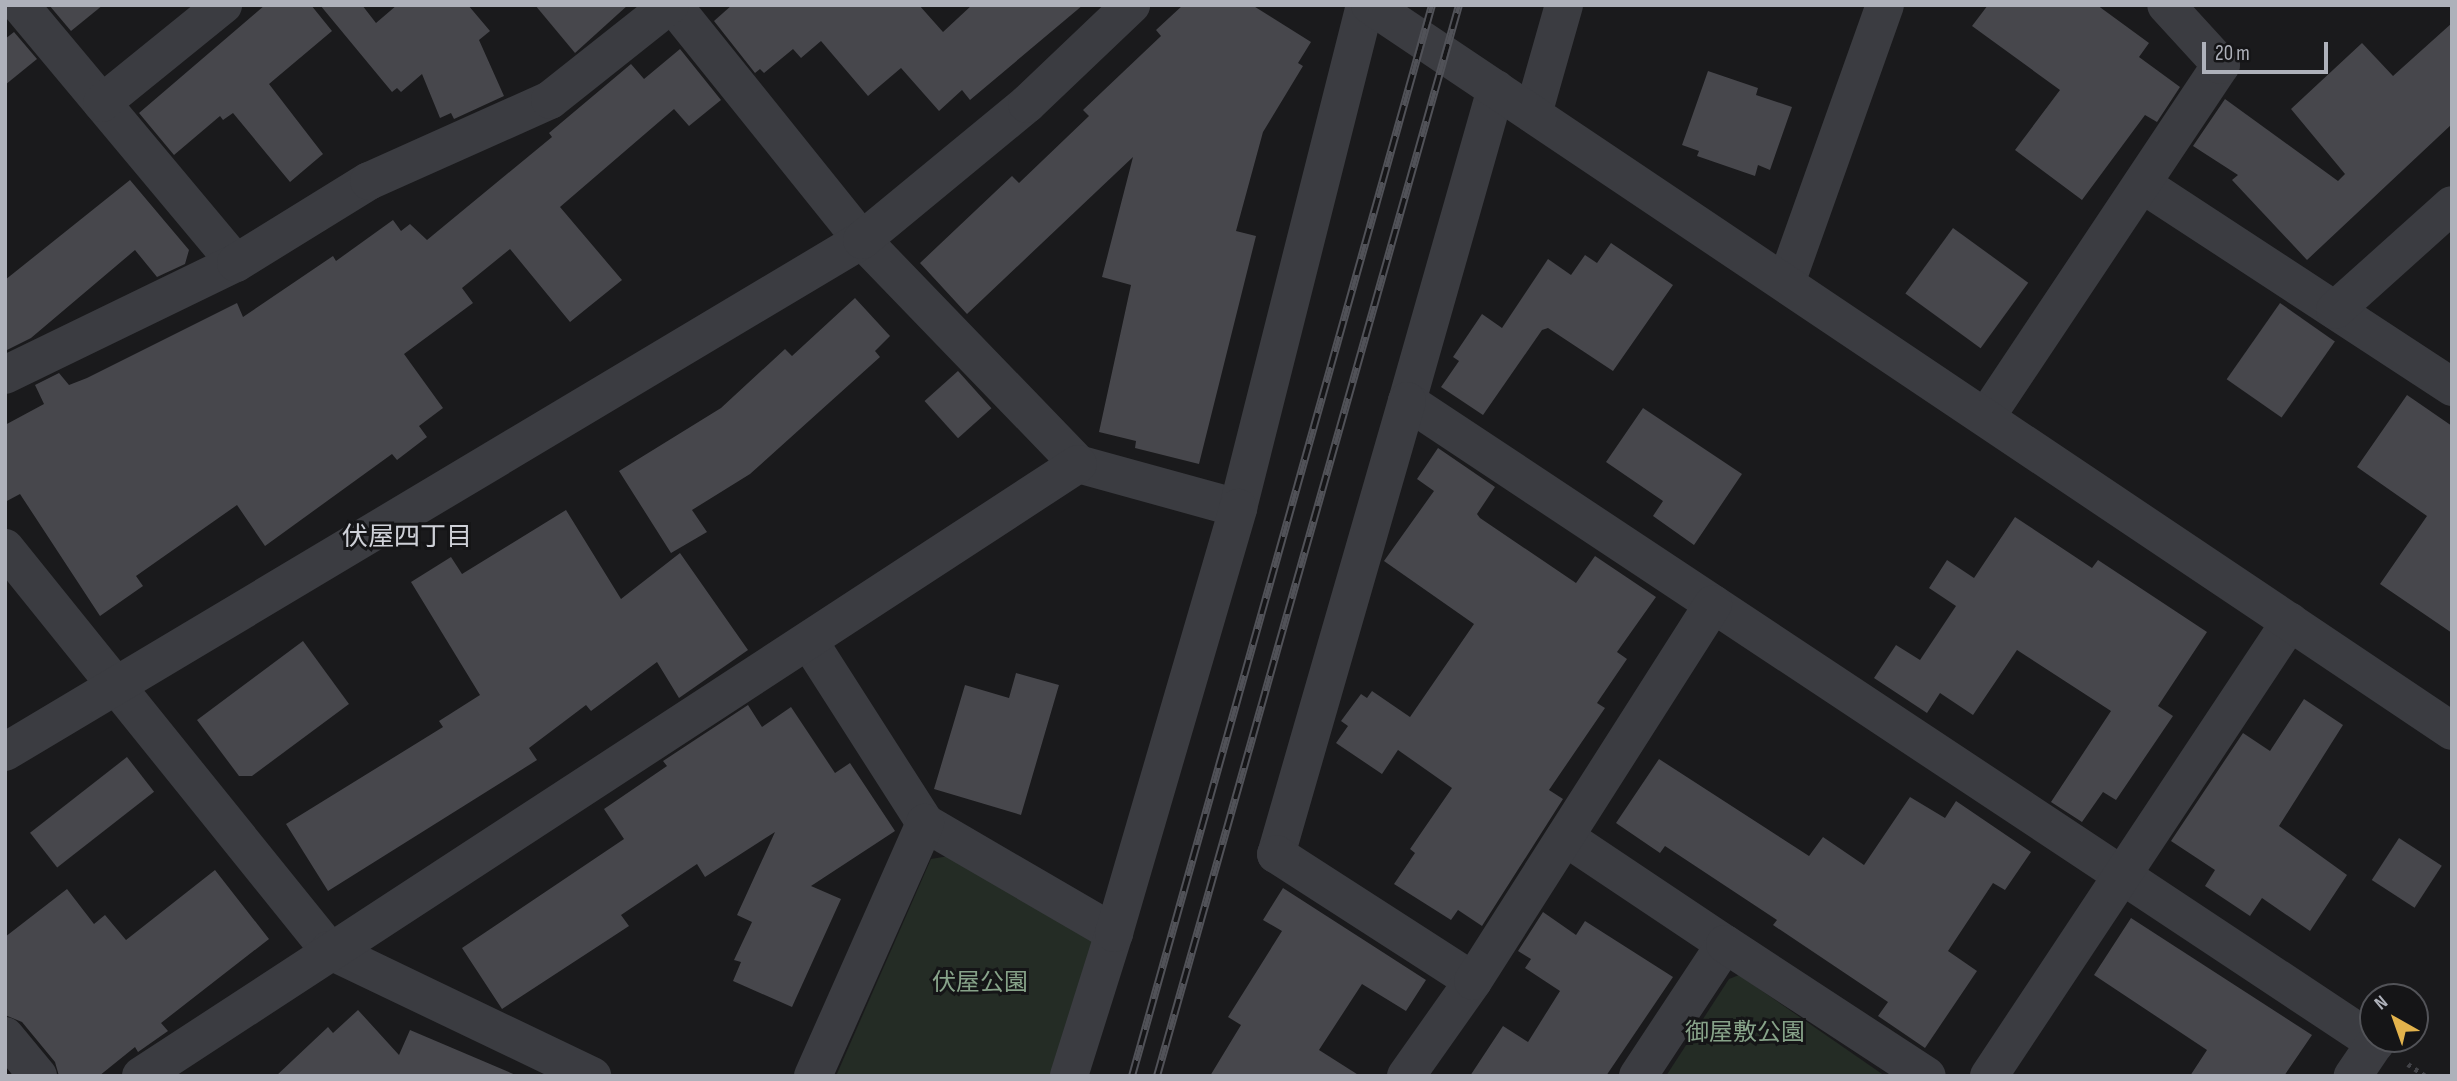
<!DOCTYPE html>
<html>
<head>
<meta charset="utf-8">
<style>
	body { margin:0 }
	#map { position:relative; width:2457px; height:1081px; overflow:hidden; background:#1a1a1c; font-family:"Sofia Sans Condensed","Noto Sans JP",sans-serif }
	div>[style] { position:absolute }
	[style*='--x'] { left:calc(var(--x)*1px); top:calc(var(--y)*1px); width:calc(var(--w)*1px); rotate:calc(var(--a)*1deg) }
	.green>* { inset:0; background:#242c25 }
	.building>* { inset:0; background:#47474c; transform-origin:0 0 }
	.path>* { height:4.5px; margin-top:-2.25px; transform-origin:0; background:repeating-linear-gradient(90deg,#424348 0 3.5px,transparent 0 8.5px) }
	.minor>* { height:38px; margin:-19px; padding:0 19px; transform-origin:19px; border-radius:19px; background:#3b3c41 }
	.tertiary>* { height:38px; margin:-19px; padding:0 19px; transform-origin:19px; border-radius:19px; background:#3b3c41 }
	.rail>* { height:8px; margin-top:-4px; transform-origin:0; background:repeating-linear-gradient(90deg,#151517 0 16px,#515258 0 32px); box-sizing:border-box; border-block:2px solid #515258 }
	span { translate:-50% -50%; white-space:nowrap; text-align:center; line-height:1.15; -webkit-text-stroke:6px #151517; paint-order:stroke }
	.park-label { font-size:24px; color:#87a389 }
	.neighbourhood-label { font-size:26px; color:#ced0d7 }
	.frame { position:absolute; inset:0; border:7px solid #aeb1ba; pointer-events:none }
	.north { position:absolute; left:2359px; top:983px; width:70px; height:70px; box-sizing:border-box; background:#151517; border:2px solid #525358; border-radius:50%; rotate:320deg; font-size:19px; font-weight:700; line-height:28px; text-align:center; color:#aeb1ba }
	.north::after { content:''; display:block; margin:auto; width:24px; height:32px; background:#e3b34c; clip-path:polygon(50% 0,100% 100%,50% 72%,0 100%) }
	.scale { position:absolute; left:2202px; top:42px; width:126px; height:32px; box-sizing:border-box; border:4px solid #aeb1ba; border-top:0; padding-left:9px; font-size:21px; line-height:24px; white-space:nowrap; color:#aeb1ba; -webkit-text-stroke:5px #151517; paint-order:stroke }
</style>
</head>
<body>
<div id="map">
	<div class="green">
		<div style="clip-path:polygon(949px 856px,1097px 944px,1053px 1076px,836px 1076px,931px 859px)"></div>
		<div style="clip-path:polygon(1739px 975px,1885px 1076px,1666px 1076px,1729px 979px)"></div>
	</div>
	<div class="building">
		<div style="clip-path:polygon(49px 5px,103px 5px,71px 31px)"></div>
		<div style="clip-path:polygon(265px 5px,311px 5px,332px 31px,269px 84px,323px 154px,290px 182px,233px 113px,223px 120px,220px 116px,174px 155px,139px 113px)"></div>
		<div style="clip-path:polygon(320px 5px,362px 5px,376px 23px,397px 5px,468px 5px,490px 31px,479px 40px,504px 96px,454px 119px,451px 113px,440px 118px,422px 74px,401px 92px,397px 88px,392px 92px)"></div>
		<div style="clip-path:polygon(535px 5px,628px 5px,575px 53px)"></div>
		<div style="clip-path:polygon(732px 5px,919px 5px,943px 32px,972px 5px,1083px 5px,970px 100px,962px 90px,939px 111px,901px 68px,868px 96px,821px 41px,801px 58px,793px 49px,764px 73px,760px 69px,755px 73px,714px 21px)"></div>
		<div style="clip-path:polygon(1183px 5px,1252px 5px,1311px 42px,1298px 63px,1303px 66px,1263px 132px,1236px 231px,1256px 236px,1199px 464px,1135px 448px,1136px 441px,1099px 432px,1131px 285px,1102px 277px,1133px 157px,967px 314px,920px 263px,1012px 176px,1019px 183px,1089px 116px,1083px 110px,1161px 36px,1156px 30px)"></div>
		<div style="clip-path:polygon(1988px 5px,2097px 5px,2149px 43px,2139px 57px,2180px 87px,2157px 122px,2145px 115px,2082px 200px,2015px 150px,2060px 90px,1972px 26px)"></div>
		<div style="clip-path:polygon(2452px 23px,2452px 124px,2307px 260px,2232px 180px,2238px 175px,2193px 146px,2225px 99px,2338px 181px,2345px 174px,2291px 109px,2362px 43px,2393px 76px)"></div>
		<div style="clip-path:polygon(14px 32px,37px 59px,5px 85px,5px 39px)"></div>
		<div style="clip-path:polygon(680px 49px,721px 100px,689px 126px,674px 109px,560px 207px,622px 280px,570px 322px,510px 249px,462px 288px,473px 303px,404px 354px,443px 408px,419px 426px,427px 437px,397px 460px,392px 454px,265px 546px,237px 505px,136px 576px,143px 586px,100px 616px,20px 494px,5px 502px,5px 425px,44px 404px,35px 385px,59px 373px,69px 385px,87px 378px,237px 303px,243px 317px,333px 256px,336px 261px,393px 220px,401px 231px,410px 224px,427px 240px,552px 137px,549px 133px,631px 64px,644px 79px)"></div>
		<div style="clip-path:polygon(1708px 71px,1758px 88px,1756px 95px,1792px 107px,1770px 170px,1758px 165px,1755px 176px,1697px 156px,1699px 151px,1682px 145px)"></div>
		<div style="clip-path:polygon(130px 180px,189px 250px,185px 264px,157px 277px,135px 250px,31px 338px,5px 351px,5px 280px)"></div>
		<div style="left:1953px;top:228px;width:93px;height:81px;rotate:36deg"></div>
		<div style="clip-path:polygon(1611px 243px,1673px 285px,1613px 371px,1548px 328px,1542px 330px,1483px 415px,1441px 387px,1459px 361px,1453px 357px,1482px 314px,1502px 328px,1548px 259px,1571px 275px,1585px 255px,1597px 263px)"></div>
		<div style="clip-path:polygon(855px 298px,890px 336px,875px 351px,880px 357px,750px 474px,692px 510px,707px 532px,671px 553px,619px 471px,721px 408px,785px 349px,792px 356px)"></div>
		<div style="left:2280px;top:303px;width:67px;height:93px;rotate:35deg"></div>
		<div style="left:958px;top:371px;width:50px;height:45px;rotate:48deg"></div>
		<div style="clip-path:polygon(2407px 395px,2452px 426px,2452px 633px,2380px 584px,2427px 516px,2357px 467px)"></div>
		<div style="clip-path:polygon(1643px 408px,1742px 474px,1694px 545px,1653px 516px,1663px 501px,1606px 462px)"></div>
		<div style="clip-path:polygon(1438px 448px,1495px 487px,1477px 514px,1480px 518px,1576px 583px,1595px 556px,1656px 597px,1617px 652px,1627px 659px,1597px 703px,1605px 708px,1549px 790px,1563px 799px,1482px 926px,1458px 910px,1451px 920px,1394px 884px,1415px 853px,1410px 849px,1452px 788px,1398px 750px,1382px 774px,1336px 743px,1348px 726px,1341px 721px,1361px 694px,1367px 698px,1372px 691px,1410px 717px,1474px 624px,1384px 561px,1434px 491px,1417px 479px)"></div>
		<div style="clip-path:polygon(566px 510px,621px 599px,680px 553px,748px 650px,679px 698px,657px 662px,591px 711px,586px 705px,529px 748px,537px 760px,328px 891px,286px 824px,443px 727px,439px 721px,480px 695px,411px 582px,451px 557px,462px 574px)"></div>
		<div style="clip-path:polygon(2015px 517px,2092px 568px,2098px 560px,2207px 632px,2158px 706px,2173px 716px,2116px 800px,2103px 792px,2082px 822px,2051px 802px,2111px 711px,2017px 650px,1973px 715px,1940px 693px,1927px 713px,1874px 678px,1896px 645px,1920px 660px,1956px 606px,1929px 588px,1947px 560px,1974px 578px)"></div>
		<div style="clip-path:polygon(303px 641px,349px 704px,252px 776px,239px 776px,197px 720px)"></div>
		<div style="clip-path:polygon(1016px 673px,1059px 685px,1021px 815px,934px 789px,965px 685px,1009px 698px)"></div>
		<div style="clip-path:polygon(2304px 699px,2343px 725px,2279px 826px,2347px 875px,2310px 931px,2262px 898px,2250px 916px,2205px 886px,2215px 870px,2171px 841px,2243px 733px,2270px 751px)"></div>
		<div style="clip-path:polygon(748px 705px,762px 727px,791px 707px,835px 773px,850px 763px,895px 831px,811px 886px,841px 899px,792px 1007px,733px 981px,741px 962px,734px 960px,752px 922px,737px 915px,775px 832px,705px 877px,697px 864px,621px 915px,629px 926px,502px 1009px,462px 948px,624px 839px,604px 809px,667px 766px,663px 761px)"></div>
		<div style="left:127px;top:757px;width:44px;height:123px;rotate:52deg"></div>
		<div style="clip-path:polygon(1659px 759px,1809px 856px,1823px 837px,1864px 865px,1910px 797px,1945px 818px,1956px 801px,2031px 852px,2005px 890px,1993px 883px,1948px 951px,1977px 971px,1925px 1048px,1878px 1016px,1888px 1002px,1773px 925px,1777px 920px,1665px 846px,1660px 853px,1616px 823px)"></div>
		<div style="left:2399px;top:838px;width:51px;height:50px;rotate:33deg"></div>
		<div style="clip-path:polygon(215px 870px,269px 939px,161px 1023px,168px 1031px,138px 1052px,135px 1047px,99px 1076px,59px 1076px,55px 1062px,22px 1022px,5px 1015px,5px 937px,67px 889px,94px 924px,105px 915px,126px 940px)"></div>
		<div style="clip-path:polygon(1283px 888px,1426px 980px,1406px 1011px,1362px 984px,1319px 1050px,1360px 1076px,1210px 1076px,1241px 1025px,1228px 1017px,1282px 931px,1263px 920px)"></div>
		<div style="clip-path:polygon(1543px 912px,1576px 935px,1585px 921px,1673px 977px,1606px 1076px,1470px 1076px,1503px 1026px,1528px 1042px,1560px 991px,1525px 968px,1531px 959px,1518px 951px)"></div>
		<div style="clip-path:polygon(2131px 918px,2312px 1035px,2284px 1076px,2190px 1076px,2207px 1050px,2094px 975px)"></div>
		<div style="clip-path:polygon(358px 1010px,399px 1055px,410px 1030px,518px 1076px,276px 1076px,328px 1027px,333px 1033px)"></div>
	</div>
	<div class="path">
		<div style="--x:2408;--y:1064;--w:22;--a:34"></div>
	</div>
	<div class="minor">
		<div style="--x:20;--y:5;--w:336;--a:50.1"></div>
		<div style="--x:673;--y:5;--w:302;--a:51.2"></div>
		<div style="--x:862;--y:240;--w:311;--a:46"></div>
		<div style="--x:1078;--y:464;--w:166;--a:15.4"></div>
		<div style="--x:1238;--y:508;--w:519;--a:-75.83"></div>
		<div style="--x:1496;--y:89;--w:324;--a:105.9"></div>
		<div style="--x:1407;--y:401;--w:1162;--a:33.55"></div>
		<div style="--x:2375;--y:1043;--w:40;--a:124"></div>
		<div style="--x:102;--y:103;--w:156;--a:-39"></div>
		<div style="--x:1533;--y:114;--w:113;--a:-74.1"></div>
		<div style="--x:2142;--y:184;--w:371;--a:33.2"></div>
		<div style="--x:1786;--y:283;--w:295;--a:-70.4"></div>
		<div style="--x:2335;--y:310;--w:157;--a:-41.9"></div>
		<div style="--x:5;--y:375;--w:257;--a:-25.9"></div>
		<div style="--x:236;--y:263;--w:156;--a:-31.7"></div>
		<div style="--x:369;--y:181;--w:198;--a:-24.1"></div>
		<div style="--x:550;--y:100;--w:153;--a:-38.4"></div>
		<div style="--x:1407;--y:401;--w:472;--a:106.1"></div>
		<div style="--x:1276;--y:854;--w:234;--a:32.8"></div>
		<div style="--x:1986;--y:417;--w:423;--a:-56.3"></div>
		<div style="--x:2221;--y:65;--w:81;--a:-132.5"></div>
		<div style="--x:5;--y:548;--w:516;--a:51.13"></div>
		<div style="--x:329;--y:950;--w:292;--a:25.6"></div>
		<div style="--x:810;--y:643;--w:214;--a:57.4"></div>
		<div style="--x:925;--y:823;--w:219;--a:30.2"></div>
		<div style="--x:1114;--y:933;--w:150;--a:107.5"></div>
		<div style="--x:5;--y:752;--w:998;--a:-30.86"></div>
		<div style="--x:862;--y:240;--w:214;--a:-39.5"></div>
		<div style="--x:1027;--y:104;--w:144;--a:-43.6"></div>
		<div style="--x:1565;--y:837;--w:192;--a:33.8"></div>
		<div style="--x:1114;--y:933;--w:443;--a:-73.7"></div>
		<div style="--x:5;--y:1036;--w:52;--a:50.5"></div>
		<div style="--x:141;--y:1076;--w:1119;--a:-33.15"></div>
		<div style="--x:813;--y:1076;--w:277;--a:-66.1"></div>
		<div style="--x:1406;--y:1076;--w:116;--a:-54.8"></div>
		<div style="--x:1473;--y:981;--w:447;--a:-57.5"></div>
		<div style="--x:1638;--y:1076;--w:158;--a:-56.6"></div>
		<div style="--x:1725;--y:944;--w:241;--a:33.2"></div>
		<div style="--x:1989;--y:1076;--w:545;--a:-56.46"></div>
	</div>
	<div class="tertiary">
		<div style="--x:1370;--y:5;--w:1303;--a:33.86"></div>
	</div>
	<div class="rail">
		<div style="--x:1132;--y:1076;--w:1112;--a:-74.35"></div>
		<div style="--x:1157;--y:1076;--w:1113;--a:-74.25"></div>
	</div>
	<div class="park-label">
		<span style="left:980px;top:983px">伏屋公園</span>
		<span style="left:1745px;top:1033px">御屋敷公園</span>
	</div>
	<div class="neighbourhood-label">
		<span style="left:407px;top:538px">伏屋四丁目</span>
	</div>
	<div class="frame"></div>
	<div class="north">N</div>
	<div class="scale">20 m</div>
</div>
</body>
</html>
